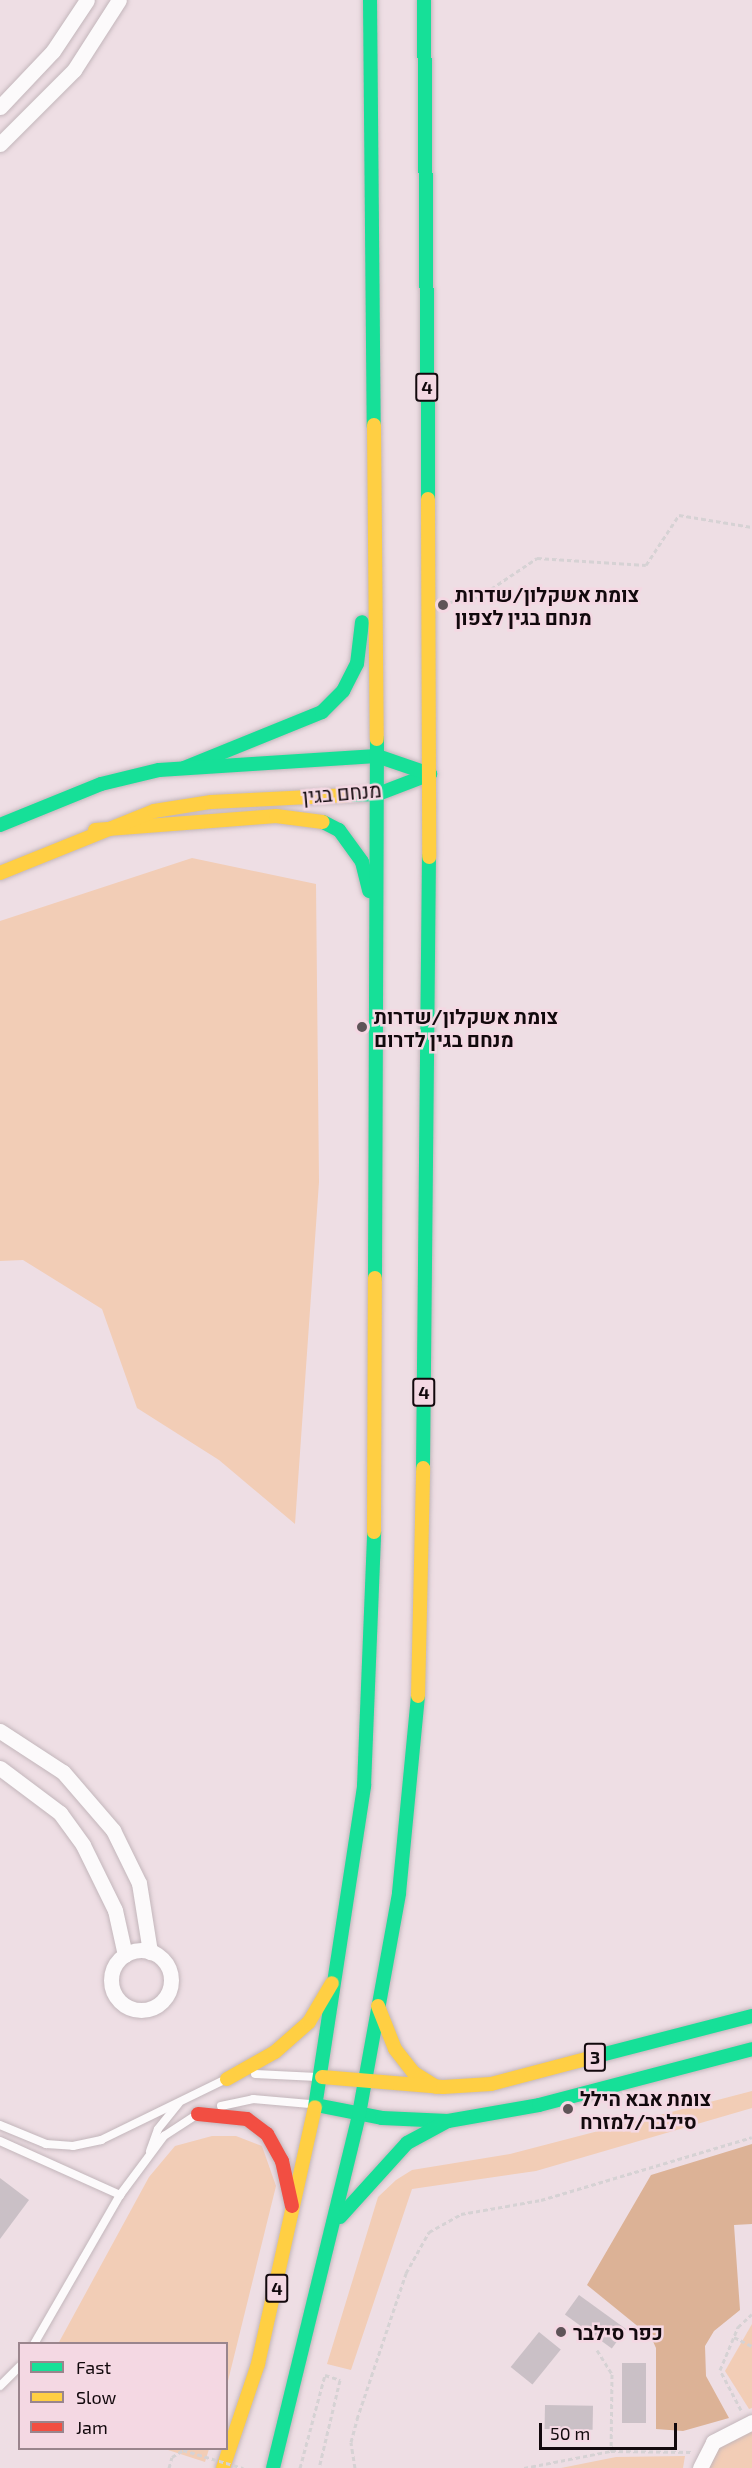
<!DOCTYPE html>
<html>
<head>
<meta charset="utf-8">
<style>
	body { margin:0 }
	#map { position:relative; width:752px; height:2468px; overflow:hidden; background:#eedee4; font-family:"Exo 2",Heebo,sans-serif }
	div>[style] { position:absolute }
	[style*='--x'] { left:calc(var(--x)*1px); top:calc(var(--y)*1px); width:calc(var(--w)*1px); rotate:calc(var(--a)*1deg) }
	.green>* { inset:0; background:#f2cdb6 }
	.forest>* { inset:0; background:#dcb296 }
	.building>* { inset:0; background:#cac0c6; transform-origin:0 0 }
	.path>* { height:3px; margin-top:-1.5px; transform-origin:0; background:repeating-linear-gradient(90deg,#d6d2d4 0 4.5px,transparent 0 7.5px) }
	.roads { filter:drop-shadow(0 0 2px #c3b6bb) drop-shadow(0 0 2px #c3b6bb) }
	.lane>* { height:8px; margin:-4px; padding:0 4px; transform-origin:4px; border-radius:4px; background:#fcfafb }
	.street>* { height:15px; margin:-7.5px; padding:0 7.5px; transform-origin:7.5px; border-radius:7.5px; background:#fcfafb }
	.street>.ring { margin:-7.5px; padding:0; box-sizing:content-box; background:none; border:15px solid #fcfafb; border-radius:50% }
	.fast>* { height:14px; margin:-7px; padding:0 7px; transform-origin:7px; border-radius:7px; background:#16e098 }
	.slow>* { height:14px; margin:-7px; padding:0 7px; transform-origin:7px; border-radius:7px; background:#ffcf43 }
	.jam>* { height:14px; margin:-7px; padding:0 7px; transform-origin:7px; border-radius:7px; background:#f24e42 }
	.path-bridge>* { height:3px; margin-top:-1.5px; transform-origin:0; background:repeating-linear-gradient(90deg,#d6d2d4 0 4.5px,transparent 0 7.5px) }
	.dots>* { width:16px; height:16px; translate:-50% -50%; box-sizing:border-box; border:3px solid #f4d8e3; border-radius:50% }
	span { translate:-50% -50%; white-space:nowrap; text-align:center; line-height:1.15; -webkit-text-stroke:5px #f4d8e3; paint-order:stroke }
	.shield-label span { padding:2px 4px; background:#f4d8e3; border:2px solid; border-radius:4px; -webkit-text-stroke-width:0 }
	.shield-label { font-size:18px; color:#12090d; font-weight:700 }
	.poi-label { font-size:20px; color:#12090d; font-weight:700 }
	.left { translate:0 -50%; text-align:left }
	.street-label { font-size:20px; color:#12090d }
	.legend { position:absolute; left:18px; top:2342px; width:210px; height:108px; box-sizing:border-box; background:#f4d8e3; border:2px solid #9a858d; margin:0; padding:8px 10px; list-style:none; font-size:18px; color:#12090d }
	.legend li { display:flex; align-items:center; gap:12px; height:30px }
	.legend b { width:30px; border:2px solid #9a858d }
	.scale { position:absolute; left:539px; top:2423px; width:138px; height:27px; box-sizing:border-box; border:3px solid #12090d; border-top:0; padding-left:8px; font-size:18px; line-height:21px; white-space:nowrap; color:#12090d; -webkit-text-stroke:4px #f4d8e3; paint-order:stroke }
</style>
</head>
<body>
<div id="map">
	<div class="green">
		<div style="clip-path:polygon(192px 858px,316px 884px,319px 1182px,295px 1524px,219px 1460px,137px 1408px,102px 1309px,23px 1260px,0 1261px,0 921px)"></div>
		<div style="clip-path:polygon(752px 2091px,752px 2108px,536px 2171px,412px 2189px,351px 2370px,327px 2364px,378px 2197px,396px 2180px,412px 2170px,510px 2154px)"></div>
		<div style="clip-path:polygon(212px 2136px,236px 2136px,262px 2146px,276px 2186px,227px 2385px,226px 2344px,58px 2344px,149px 2177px,175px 2146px)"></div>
		<div style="clip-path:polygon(752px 2324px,752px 2408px,749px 2409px,725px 2371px)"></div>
		<div style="clip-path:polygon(752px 2431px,752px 2468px,707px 2468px,718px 2446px)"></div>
		<div style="clip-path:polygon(165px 2449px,209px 2449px,205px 2462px)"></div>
		<div style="clip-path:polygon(685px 2456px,683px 2468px,561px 2468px,616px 2457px)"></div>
	</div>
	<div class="forest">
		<div style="clip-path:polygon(752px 2144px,752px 2224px,734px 2225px,740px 2310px,714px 2331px,705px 2346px,706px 2376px,729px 2418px,683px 2431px,656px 2429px,656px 2348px,651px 2337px,587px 2285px,651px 2175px)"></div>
	</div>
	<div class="building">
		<div style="clip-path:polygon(0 2178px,29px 2200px,0 2239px)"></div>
		<div style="left:579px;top:2295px;width:58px;height:24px;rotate:36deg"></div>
		<div style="left:539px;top:2332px;width:28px;height:45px;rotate:39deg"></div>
		<div style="left:622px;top:2363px;width:24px;height:60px"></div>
		<div style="left:545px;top:2405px;width:48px;height:24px;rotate:1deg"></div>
	</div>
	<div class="path">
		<div style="--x:450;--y:602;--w:29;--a:-10"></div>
		<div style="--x:479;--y:597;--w:70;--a:-33.9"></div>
		<div style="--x:537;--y:558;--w:109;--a:3.7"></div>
		<div style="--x:646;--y:565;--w:60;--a:-56.6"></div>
		<div style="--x:679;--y:515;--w:74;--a:9.3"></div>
		<div style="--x:734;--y:2337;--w:20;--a:27"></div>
		<div style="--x:597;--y:2350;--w:28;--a:58"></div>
		<div style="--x:612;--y:2374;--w:77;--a:90.7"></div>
		<div style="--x:741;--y:2410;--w:45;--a:-117.7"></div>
		<div style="--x:720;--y:2370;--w:47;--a:-67.3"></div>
		<div style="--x:738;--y:2327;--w:19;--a:-43"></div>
		<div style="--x:300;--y:2468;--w:96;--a:-75"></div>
		<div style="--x:325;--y:2375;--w:16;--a:18"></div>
		<div style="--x:340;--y:2380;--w:90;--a:103.4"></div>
		<div style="--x:355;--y:2468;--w:26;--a:-99"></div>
		<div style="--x:351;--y:2442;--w:24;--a:-75"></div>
		<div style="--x:357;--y:2419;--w:154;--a:-71.4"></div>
		<div style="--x:406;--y:2273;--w:47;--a:-60.7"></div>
		<div style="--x:429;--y:2232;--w:37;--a:-29"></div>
		<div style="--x:461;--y:2214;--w:81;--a:-9.9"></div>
		<div style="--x:541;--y:2200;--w:220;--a:-16.6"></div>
		<div style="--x:524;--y:2468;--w:89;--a:-11.1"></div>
		<div style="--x:611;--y:2451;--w:80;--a:0.7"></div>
	</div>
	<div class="roads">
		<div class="lane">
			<div style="--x:255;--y:2074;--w:62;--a:2.8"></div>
			<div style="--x:221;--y:2106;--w:33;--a:-12"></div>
			<div style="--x:253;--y:2099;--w:57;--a:5"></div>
			<div style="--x:0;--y:2125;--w:50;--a:22.4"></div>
			<div style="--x:46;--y:2144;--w:27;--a:4"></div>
			<div style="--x:73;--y:2146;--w:29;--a:-12"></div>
			<div style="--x:101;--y:2140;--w:135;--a:-26"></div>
			<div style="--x:0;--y:2141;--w:132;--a:24.2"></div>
			<div style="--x:150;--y:2151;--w:23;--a:-70"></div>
			<div style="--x:158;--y:2129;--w:33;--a:-51"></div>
			<div style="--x:34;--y:2344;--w:172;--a:-60"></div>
			<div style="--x:120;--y:2195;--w:74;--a:-53.3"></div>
			<div style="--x:164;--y:2136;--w:35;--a:-33"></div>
			<div style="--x:0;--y:2386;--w:28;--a:-45"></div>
		</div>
		<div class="street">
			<div style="--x:0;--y:107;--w:77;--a:-46.6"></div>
			<div style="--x:53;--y:51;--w:61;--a:-56.3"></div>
			<div style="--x:0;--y:144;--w:105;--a:-45"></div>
			<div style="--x:74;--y:70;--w:83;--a:-57.3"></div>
			<div style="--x:0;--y:1731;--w:75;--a:33.1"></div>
			<div style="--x:63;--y:1772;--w:77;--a:49.2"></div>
			<div style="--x:113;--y:1830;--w:59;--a:63.9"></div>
			<div style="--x:139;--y:1883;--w:70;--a:80.9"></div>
			<div style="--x:0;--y:1768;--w:75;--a:36.9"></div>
			<div style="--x:60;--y:1813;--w:39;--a:54"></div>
			<div style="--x:83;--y:1845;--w:72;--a:63.8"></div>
			<div style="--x:115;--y:1910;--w:46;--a:77.5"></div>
			<div class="ring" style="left:111px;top:1950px;width:45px;height:45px"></div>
			<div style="--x:700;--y:2468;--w:29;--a:-63"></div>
			<div style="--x:713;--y:2442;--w:44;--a:-27.1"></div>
		</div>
		<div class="fast">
			<div style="--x:370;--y:0;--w:425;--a:89.5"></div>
			<div style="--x:424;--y:0;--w:499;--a:89.5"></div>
			<div style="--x:184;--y:768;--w:149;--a:-22.1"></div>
			<div style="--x:322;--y:712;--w:30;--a:-45"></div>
			<div style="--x:343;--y:691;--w:30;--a:-63"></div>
			<div style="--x:357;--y:664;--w:42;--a:-83.2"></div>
			<div style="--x:349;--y:795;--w:29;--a:-2"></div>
			<div style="--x:378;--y:794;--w:56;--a:-21"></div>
			<div style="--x:323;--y:822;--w:18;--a:27"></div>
			<div style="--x:339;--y:830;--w:39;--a:54"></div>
			<div style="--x:362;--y:862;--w:30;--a:76"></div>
			<div style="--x:0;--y:825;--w:109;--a:-22.1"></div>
			<div style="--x:101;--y:784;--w:60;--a:-13.6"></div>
			<div style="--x:159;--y:770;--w:218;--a:-3.7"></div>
			<div style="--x:377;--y:756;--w:56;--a:18.8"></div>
			<div style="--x:375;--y:1278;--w:539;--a:-89.79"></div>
			<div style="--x:423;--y:1468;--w:611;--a:-89.44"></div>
			<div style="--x:597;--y:2056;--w:160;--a:-14.5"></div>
			<div style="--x:316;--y:2105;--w:67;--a:11.1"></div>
			<div style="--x:382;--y:2118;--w:66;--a:2.6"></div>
			<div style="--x:448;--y:2121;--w:92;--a:-10"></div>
			<div style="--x:539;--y:2105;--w:220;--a:-14.7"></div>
			<div style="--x:315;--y:2107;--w:325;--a:-81.3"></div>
			<div style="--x:364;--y:1786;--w:254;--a:-87.7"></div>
			<div style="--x:340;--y:2217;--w:100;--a:-47.8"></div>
			<div style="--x:407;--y:2143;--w:44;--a:-28.3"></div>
			<div style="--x:273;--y:2468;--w:364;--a:-76.3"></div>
			<div style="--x:359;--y:2114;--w:225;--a:-79.7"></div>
			<div style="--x:399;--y:1893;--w:198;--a:-84.5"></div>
		</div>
		<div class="slow">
			<div style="--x:374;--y:425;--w:314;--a:89.5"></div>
			<div style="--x:428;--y:499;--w:358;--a:89.8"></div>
			<div style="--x:95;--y:830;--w:182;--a:-4.4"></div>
			<div style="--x:276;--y:816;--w:47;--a:7.3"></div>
			<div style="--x:0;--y:873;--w:166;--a:-21.9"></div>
			<div style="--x:154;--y:811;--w:58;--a:-9"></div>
			<div style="--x:211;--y:802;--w:138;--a:-2.9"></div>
			<div style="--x:374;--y:1532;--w:254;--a:-89.8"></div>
			<div style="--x:418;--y:1696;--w:228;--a:-88.7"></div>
			<div style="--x:378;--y:2006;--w:46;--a:68.4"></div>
			<div style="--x:395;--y:2049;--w:31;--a:52"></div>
			<div style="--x:414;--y:2073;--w:26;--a:32"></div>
			<div style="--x:322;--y:2077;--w:121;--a:4.7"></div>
			<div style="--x:443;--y:2087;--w:48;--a:-3.6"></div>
			<div style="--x:491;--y:2084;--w:110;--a:-14.8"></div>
			<div style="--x:227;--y:2079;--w:55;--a:-29.4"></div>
			<div style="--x:275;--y:2052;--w:45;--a:-41.4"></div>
			<div style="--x:309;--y:2022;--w:45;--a:-59.5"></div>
			<div style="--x:223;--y:2468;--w:110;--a:-71.4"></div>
			<div style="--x:258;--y:2364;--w:263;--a:-77.5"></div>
		</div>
		<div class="jam">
			<div style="--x:198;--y:2114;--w:49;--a:5.8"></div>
			<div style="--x:247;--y:2119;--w:25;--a:37"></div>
			<div style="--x:267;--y:2134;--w:31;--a:61"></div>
			<div style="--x:282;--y:2161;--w:46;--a:77.5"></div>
		</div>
	</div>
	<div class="path-bridge">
		<div style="--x:169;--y:2468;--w:11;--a:-75"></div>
		<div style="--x:172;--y:2457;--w:13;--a:-32"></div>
		<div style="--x:183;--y:2450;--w:63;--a:16.7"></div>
	</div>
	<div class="dots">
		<div style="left:443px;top:605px;background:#5f5458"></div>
		<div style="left:362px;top:1027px;background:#5f5458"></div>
		<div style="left:568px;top:2109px;background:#5f5458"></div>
		<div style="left:561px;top:2332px;background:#5f5458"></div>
	</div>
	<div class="shield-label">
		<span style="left:427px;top:387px">4</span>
		<span style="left:424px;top:1392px">4</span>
		<span style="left:595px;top:2057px">3</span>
		<span style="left:277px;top:2288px">4</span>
	</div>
	<div class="poi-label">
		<span class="left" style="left:455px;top:606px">צומת אשקלון/שדרות<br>מנחם בגין לצפון</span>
		<span class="left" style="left:374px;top:1028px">צומת אשקלון/שדרות<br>מנחם בגין לדרום</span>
		<span class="left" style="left:580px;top:2110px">צומת אבא הילל<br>סילבר/למזרח</span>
		<span class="left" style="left:573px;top:2332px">כפר סילבר</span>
	</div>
	<div class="street-label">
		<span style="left:342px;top:793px;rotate:-5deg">מנחם בגין</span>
	</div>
	<ul class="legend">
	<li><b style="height:8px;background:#16e098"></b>Fast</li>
	<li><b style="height:8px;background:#ffcf43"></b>Slow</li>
	<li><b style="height:8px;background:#f24e42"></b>Jam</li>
	</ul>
	<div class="scale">50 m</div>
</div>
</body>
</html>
